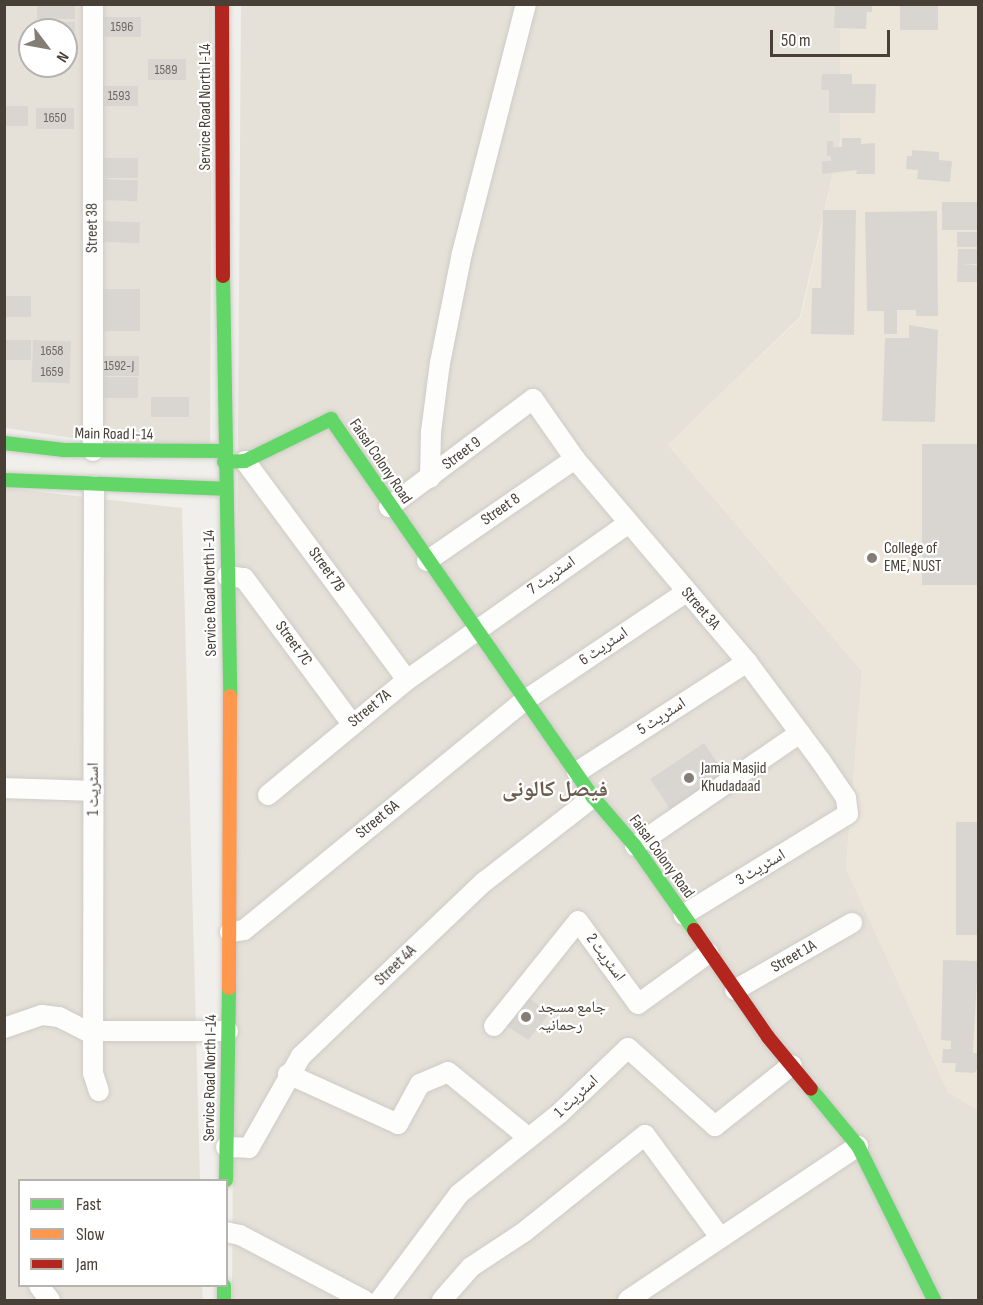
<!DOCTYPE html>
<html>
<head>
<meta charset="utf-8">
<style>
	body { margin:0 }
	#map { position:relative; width:983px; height:1305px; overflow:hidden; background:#f1efeb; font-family:"Sofia Sans Condensed","Noto Naskh Arabic",sans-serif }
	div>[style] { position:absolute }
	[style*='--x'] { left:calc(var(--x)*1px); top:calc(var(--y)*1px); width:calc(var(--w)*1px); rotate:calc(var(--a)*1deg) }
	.residential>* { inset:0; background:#e5e1d8 }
	.education>* { inset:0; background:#ece6da }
	.building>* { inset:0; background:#d9d6d2; transform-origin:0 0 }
	.roads { filter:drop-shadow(0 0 2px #cecbc7) drop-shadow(0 0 2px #cecbc7) }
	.street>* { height:20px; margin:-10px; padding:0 10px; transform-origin:10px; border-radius:10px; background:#fdfdfc }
	.fast>* { height:14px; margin:-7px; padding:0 7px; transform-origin:7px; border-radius:7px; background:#63d668 }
	.slow>* { height:14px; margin:-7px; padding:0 7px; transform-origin:7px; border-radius:7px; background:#ff974d }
	.jam>* { height:14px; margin:-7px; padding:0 7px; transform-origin:7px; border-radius:7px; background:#b3261e }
	.dots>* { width:16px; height:16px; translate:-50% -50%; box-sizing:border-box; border:3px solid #fff; border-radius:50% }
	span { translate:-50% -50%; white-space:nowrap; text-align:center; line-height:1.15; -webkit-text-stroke:4.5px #fff; paint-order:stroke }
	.number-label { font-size:14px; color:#6e675f }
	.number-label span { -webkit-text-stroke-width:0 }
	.street-label { font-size:16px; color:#484037 }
	.poi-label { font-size:16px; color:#484037 }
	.left { translate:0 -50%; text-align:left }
	.district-label { font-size:22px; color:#6b5d4e; font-weight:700 }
	.frame { position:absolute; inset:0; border:6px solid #484037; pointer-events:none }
	.legend { position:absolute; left:18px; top:1179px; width:210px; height:108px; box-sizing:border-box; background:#fff; border:2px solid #b6b3af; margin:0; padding:8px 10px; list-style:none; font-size:18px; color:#484037 }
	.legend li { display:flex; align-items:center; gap:12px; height:30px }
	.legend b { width:30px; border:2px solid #b6b3af }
	.north { position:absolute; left:18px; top:18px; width:60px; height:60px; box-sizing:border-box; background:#fff; border:2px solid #b6b3af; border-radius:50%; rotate:122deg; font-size:16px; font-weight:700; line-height:24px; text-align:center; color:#484037 }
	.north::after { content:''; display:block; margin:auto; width:21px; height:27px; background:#837d76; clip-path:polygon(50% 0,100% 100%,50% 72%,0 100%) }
	.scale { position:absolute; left:770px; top:30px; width:120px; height:27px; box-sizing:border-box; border:3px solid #484037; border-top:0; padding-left:8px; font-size:18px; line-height:21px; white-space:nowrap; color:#484037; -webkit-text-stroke:4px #fff; paint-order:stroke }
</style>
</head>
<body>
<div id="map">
	<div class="residential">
		<div style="clip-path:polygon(evenodd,4px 5px,212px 5px,210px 458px,5px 428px,4px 5px,30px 30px,66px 30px,66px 66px,30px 66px,30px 30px)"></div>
		<div style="clip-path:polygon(241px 5px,840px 5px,840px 142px,800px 317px,668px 445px,862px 671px,846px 868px,948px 1092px,978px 1110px,978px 1300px,232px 1300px)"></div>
		<div style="clip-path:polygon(5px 488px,182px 508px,200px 1180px,20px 1180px,20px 1286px,202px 1286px,203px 1300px,5px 1300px)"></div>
	</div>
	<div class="education">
		<div style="clip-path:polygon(840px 5px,978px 5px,978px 1110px,948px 1092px,846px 868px,862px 671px,668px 445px,801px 317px,840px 142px)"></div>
	</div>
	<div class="building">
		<div style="left:37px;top:4px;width:38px;height:15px"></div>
		<div style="clip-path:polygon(835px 4px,872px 4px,872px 12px,867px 12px,866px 29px,834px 28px)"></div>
		<div style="left:900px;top:4px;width:38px;height:26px"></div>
		<div style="left:103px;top:17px;width:38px;height:20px"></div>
		<div style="clip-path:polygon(37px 21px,75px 22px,75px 42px,66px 42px,66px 30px,36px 30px)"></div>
		<div style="left:148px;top:59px;width:38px;height:21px"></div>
		<div style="clip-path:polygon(822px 74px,852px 74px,852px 84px,876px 84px,875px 113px,829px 113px,829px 90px,821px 90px)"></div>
		<div style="left:100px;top:86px;width:38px;height:20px"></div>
		<div style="left:4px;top:106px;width:24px;height:20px"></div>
		<div style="left:36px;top:108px;width:38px;height:21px"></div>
		<div style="clip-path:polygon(842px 138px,861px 138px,861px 144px,875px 143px,875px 174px,856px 174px,857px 170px,822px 174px,822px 161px,831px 161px,831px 156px,827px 156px,827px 141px,833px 141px,833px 147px,842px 147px)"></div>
		<div style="clip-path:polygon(912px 150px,939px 152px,939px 160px,952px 161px,950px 182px,917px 179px,918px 170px,906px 169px,907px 156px,912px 156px)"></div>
		<div style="left:100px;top:158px;width:38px;height:20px"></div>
		<div style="left:100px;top:179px;width:38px;height:21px;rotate:2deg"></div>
		<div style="left:942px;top:202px;width:36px;height:28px"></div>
		<div style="clip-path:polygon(823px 210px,856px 210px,854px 335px,811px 334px,812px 288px,821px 288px)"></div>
		<div style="clip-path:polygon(937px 211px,938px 316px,916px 316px,916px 310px,897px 310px,897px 334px,884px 334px,884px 311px,867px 311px,865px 212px)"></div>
		<div style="left:102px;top:221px;width:38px;height:21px;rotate:2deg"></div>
		<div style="left:957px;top:232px;width:21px;height:15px"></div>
		<div style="clip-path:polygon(958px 249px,978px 249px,978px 264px,961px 265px,978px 265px,978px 282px,957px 282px)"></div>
		<div style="left:102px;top:289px;width:38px;height:42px"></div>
		<div style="left:5px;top:296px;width:26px;height:21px"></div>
		<div style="clip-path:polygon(909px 325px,938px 330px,935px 422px,882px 421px,885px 338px,909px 338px)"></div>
		<div style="left:4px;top:340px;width:27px;height:20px"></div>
		<div style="left:33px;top:340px;width:38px;height:42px;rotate:2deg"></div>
		<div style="left:101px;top:356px;width:38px;height:20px"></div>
		<div style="left:100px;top:377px;width:38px;height:21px"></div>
		<div style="left:151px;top:397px;width:38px;height:20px"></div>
		<div style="left:978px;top:444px;width:141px;height:56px;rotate:90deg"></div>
		<div style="left:704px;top:743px;width:41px;height:65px;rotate:56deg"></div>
		<div style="left:978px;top:822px;width:113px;height:22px;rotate:90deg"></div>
		<div style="clip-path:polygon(943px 960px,978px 961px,973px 1053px,978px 1053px,978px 1069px,974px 1073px,955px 1072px,956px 1063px,942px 1063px,943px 1049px,951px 1049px,951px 1041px,941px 1040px)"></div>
		<div style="clip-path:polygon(524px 995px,550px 1013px,528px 1040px,501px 1022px)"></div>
	</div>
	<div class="roads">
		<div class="street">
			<div style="--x:93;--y:4;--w:447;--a:90"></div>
			<div style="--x:245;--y:461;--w:272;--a:53.5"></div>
			<div style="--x:430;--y:478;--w:46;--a:-88.8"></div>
			<div style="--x:431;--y:432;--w:70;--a:-82.6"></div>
			<div style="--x:440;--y:363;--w:112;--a:-78.7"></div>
			<div style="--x:462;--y:253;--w:257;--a:-75.6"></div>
			<div style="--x:94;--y:486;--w:587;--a:90.1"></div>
			<div style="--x:93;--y:1073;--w:19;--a:72"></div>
			<div style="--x:389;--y:507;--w:180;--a:-36.9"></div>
			<div style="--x:533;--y:399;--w:73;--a:55"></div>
			<div style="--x:575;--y:459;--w:266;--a:49.7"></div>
			<div style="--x:747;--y:662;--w:122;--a:53.3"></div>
			<div style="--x:820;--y:760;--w:46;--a:55.6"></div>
			<div style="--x:846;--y:798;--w:16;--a:83"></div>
			<div style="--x:848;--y:814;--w:193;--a:148.5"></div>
			<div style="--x:427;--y:561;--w:180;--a:-34.6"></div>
			<div style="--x:227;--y:576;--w:17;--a:7"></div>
			<div style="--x:244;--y:578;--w:182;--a:53.5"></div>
			<div style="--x:577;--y:772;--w:202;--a:-32.9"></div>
			<div style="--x:4;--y:788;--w:90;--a:1.9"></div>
			<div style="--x:268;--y:795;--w:180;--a:-39.6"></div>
			<div style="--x:407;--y:680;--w:270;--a:-35.3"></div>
			<div style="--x:635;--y:846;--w:200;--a:-34.4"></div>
			<div style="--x:230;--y:932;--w:14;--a:-8"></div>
			<div style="--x:244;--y:930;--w:362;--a:-39.3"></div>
			<div style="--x:524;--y:701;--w:194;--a:-33.9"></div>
			<div style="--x:735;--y:990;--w:135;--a:-29.8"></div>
			<div style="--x:494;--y:1026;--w:134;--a:-51.3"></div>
			<div style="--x:578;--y:921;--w:102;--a:54.1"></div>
			<div style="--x:638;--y:1004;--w:87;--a:-35.7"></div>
			<div style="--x:4;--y:1028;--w:40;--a:-18.9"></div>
			<div style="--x:42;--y:1015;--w:17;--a:7"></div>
			<div style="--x:59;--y:1017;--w:31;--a:27"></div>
			<div style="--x:87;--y:1031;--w:141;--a:0"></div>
			<div style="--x:288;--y:1074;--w:121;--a:24.4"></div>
			<div style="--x:398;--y:1124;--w:46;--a:-61.2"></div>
			<div style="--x:420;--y:1084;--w:30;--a:-23"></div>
			<div style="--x:448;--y:1072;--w:104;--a:39.2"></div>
			<div style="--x:226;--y:1147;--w:23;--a:2"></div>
			<div style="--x:249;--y:1148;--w:106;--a:-60.5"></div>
			<div style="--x:301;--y:1056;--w:253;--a:-43.6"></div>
			<div style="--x:484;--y:882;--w:138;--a:-37.9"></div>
			<div style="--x:226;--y:1232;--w:14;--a:12"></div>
			<div style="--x:240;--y:1235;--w:140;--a:27.7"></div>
			<div style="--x:39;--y:1286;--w:18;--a:52"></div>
			<div style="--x:380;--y:1300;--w:132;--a:-53.3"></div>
			<div style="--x:459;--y:1194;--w:129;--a:-38.7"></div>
			<div style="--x:560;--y:1113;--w:94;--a:-43.7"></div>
			<div style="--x:628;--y:1048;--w:117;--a:41.9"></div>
			<div style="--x:715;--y:1126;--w:98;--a:-38.4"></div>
			<div style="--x:442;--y:1300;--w:44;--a:-48.7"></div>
			<div style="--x:471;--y:1267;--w:64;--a:-33.4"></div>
			<div style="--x:524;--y:1232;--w:155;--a:-38.7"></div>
			<div style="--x:645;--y:1135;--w:127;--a:53.7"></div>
			<div style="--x:628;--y:1300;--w:277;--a:-33.8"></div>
		</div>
		<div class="fast">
			<div style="--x:223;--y:276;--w:420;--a:89"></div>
			<div style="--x:4;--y:443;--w:60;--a:6.7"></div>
			<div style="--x:64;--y:450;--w:160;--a:0.4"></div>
			<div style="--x:224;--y:462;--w:21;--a:-3"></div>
			<div style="--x:245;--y:461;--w:96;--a:-26"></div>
			<div style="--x:331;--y:419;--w:460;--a:55.3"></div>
			<div style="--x:593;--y:797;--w:65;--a:49.4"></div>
			<div style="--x:635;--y:846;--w:103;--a:54.9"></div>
			<div style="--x:4;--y:480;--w:220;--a:2.3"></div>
			<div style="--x:811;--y:1089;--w:74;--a:50.5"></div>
			<div style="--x:858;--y:1146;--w:172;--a:63.7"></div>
			<div style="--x:226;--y:1180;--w:192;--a:-89.1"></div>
			<div style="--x:224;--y:1286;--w:14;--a:90"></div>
		</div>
		<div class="slow">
			<div style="--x:229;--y:988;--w:292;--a:-89.8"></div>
		</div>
		<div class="jam">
			<div style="--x:222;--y:4;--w:272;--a:89.8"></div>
			<div style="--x:694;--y:930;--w:130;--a:55.3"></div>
			<div style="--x:768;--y:1037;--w:67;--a:50.4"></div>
		</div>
	</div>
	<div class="dots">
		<div style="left:872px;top:558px;background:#837d76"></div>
		<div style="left:689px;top:778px;background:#837d76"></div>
		<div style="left:526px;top:1017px;background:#837d76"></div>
	</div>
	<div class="number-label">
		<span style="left:122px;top:27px">1596</span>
		<span style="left:166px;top:70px">1589</span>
		<span style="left:119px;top:96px">1593</span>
		<span style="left:55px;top:118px">1650</span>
		<span style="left:52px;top:351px">1658</span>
		<span style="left:119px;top:366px">1592-J</span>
		<span style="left:52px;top:372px">1659</span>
	</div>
	<div class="street-label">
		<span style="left:206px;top:107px;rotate:-90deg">Service Road North I-14</span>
		<span style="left:93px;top:228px;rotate:-90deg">Street 38</span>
		<span style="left:114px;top:435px;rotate:1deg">Main Road I-14</span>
		<span style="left:462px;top:454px;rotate:-37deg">Street 9</span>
		<span style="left:380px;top:462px;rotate:56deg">Faisal Colony Road</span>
		<span style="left:501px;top:510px;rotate:-35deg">Street 8</span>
		<span style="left:326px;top:570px;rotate:54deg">Street 7B</span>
		<span style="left:552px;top:576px;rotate:-35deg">اسٹریٹ 7</span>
		<span style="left:211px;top:593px;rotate:-91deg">Service Road North I-14</span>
		<span style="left:700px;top:609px;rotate:49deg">Street 3A</span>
		<span style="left:293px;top:644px;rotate:54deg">Street 7C</span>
		<span style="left:604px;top:647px;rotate:-34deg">اسٹریٹ 6</span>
		<span style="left:370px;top:709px;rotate:-39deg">Street 7A</span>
		<span style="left:662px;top:717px;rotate:-33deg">اسٹریٹ 5</span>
		<span style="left:94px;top:789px;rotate:-90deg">اسٹریٹ 1</span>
		<span style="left:378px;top:820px;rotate:-39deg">Street 6A</span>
		<span style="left:661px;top:857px;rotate:54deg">Faisal Colony Road</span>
		<span style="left:761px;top:868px;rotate:-31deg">اسٹریٹ 3</span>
		<span style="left:794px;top:957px;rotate:-30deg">Street 1A</span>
		<span style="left:605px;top:958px;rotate:54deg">اسٹریٹ 2</span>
		<span style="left:396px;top:966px;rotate:-44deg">Street 4A</span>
		<span style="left:211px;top:1078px;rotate:-89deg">Service Road North I-14</span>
		<span style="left:577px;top:1097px;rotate:-43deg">اسٹریٹ 1</span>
	</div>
	<div class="poi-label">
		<span class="left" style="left:884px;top:558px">College of<br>EME, NUST</span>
		<span class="left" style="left:701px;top:778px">Jamia Masjid<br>Khudadaad</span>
		<span class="left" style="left:538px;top:1017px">جامع مسجد<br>رحمانیہ</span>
	</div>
	<div class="district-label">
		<span style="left:555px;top:790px">فیصل کالونی</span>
	</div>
	<div class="frame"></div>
	<ul class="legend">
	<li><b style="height:8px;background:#63d668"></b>Fast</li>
	<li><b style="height:8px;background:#ff974d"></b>Slow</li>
	<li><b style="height:8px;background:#b3261e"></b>Jam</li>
	</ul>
	<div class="north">N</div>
	<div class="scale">50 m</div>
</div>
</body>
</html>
